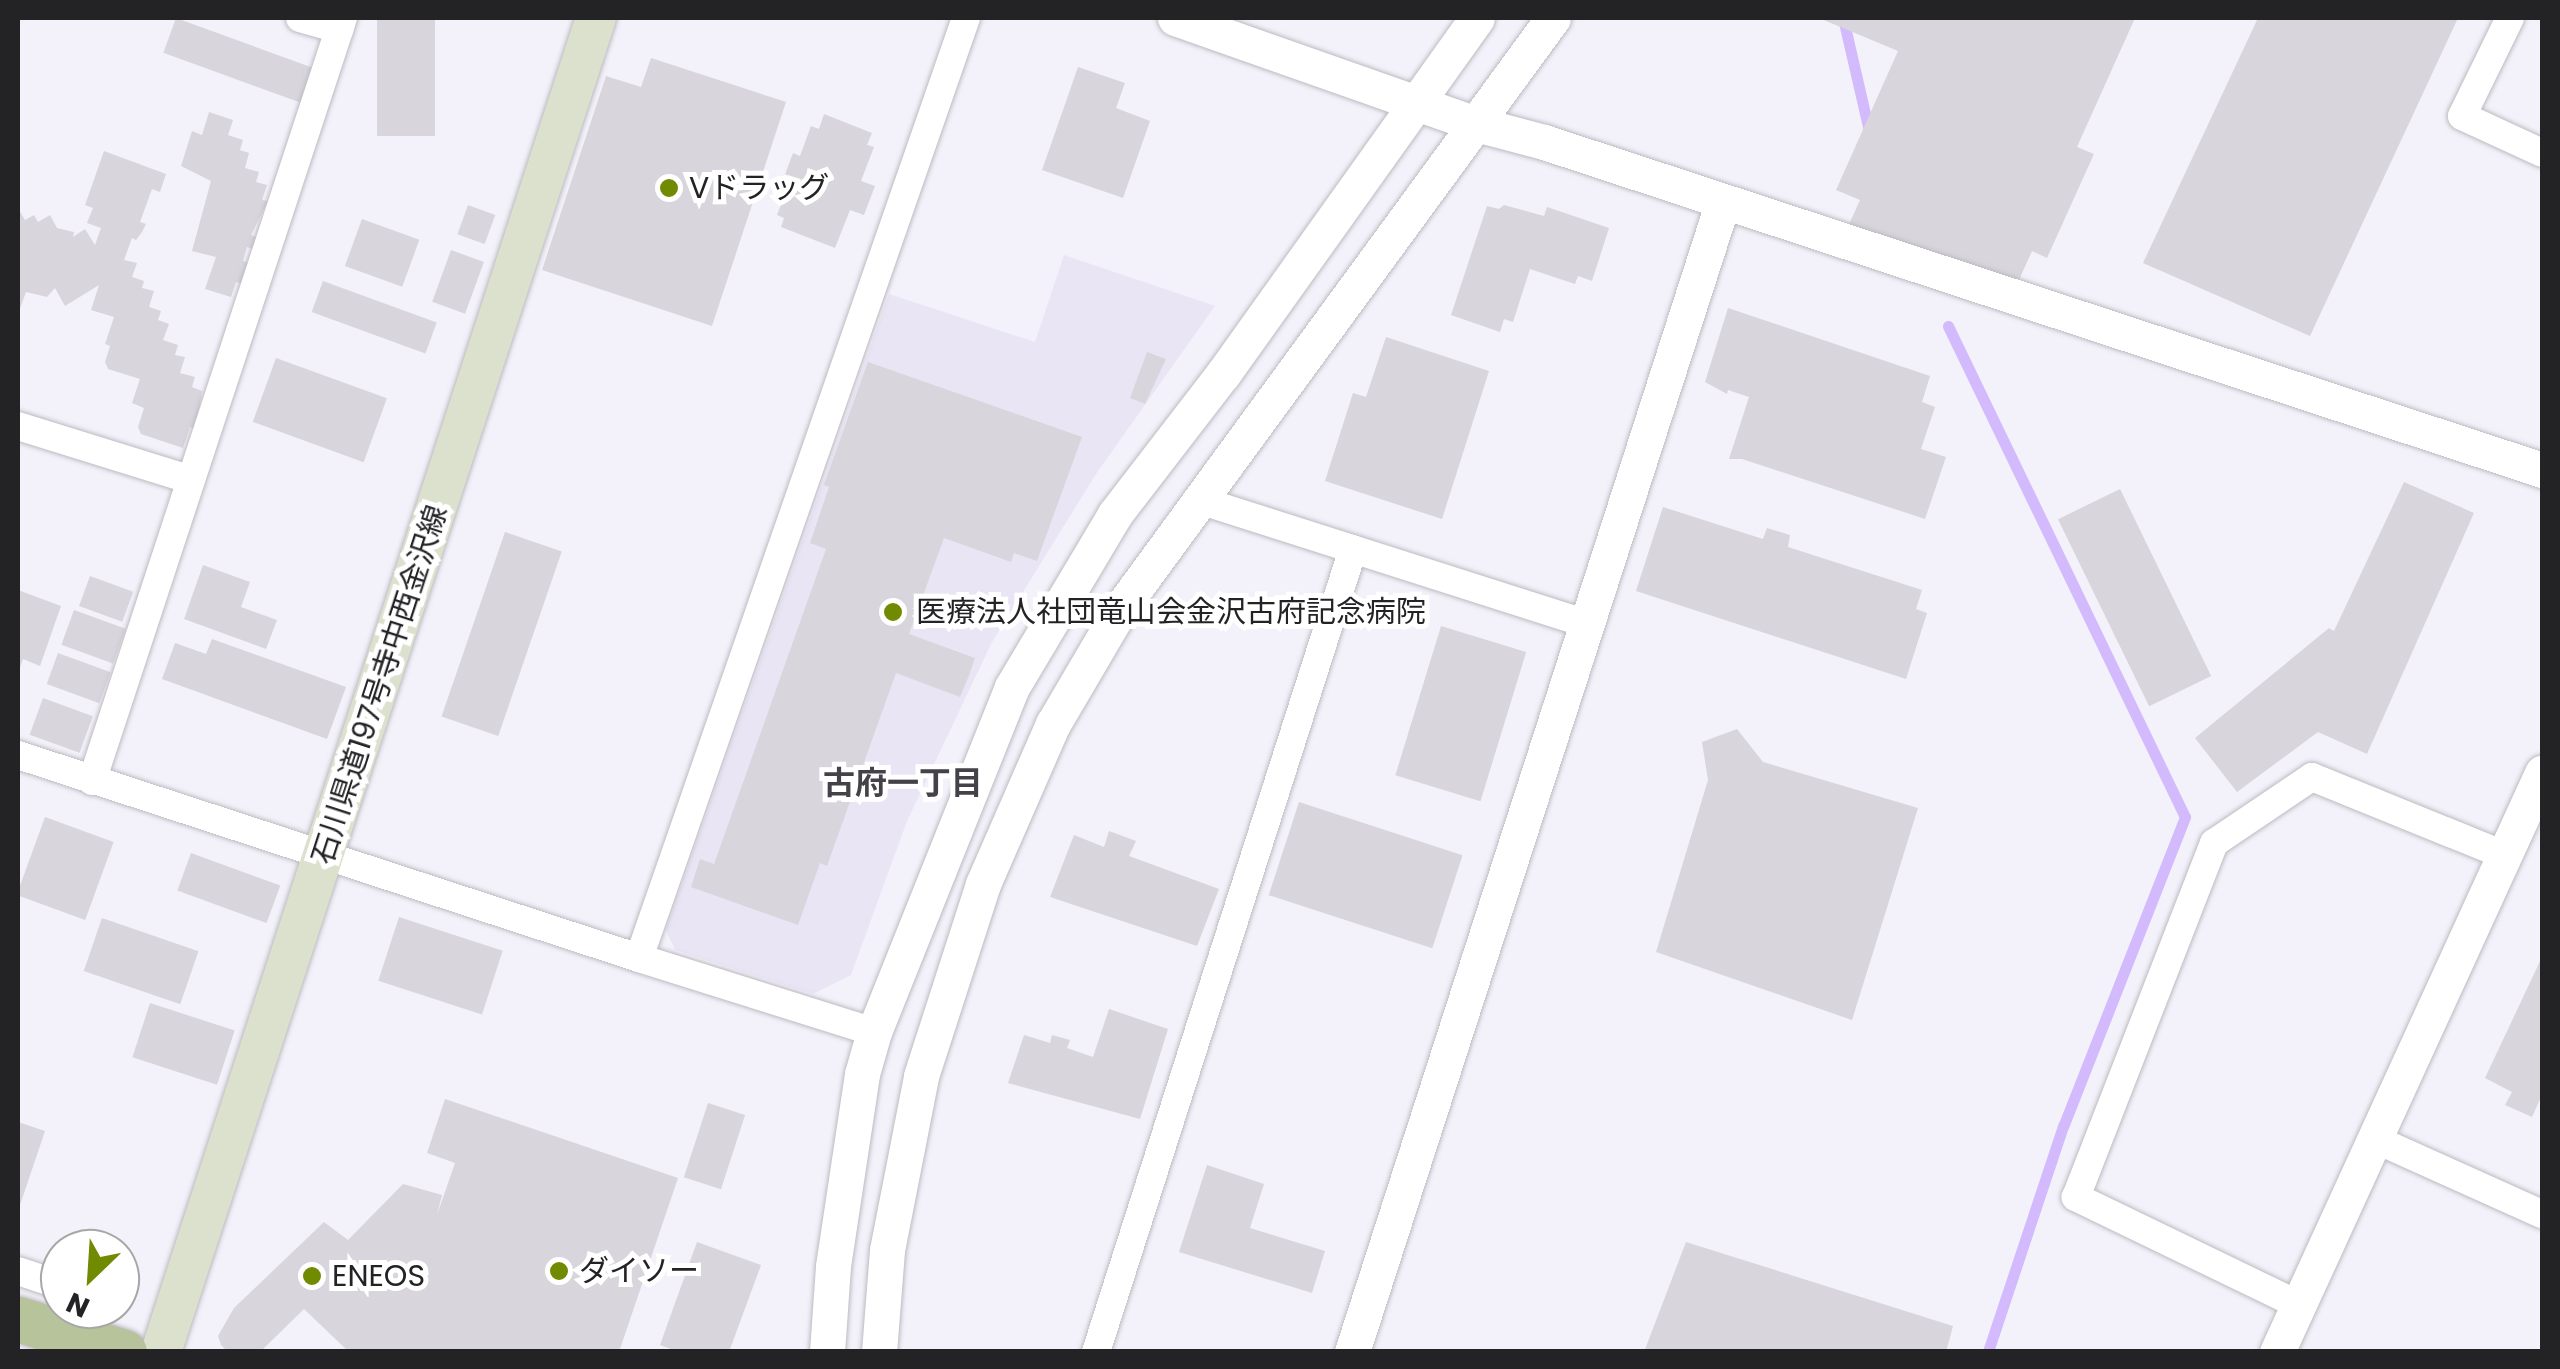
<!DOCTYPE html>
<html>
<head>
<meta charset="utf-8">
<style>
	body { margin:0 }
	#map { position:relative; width:2560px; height:1369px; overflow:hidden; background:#f3f1f9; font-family:Poppins,"Noto Sans JP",sans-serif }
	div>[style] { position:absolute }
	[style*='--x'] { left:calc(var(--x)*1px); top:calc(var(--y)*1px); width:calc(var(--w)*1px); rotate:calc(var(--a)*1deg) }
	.built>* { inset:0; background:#eae5f4 }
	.stream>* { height:11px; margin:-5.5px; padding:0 5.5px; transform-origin:5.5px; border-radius:5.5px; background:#d2bafd }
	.building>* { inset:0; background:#d8d5dd; transform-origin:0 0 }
	.roads { filter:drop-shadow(0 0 2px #bdbac2) drop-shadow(0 0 2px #bdbac2) }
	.minor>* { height:28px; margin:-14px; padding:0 14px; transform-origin:14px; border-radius:14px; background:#fff }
	.tertiary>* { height:35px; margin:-17.5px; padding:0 17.5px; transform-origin:17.5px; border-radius:17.5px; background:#fff }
	.secondary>* { height:40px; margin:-20px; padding:0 20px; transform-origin:20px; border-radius:20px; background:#dbe1cc }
	.primary>* { height:45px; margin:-22.5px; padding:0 22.5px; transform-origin:22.5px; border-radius:22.5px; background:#b7c39a }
	.dots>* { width:28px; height:28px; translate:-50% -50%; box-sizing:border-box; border:5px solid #fff; border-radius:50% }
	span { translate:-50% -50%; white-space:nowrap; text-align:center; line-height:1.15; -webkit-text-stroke:10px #fff; paint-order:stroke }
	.poi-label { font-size:30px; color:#232225 }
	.left { translate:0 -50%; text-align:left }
	.street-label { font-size:30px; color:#232225 }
	.neighbourhood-label { font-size:32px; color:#444248; font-weight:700 }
	.frame { position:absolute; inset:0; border:20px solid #232225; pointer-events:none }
	.north { position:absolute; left:40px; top:1229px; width:100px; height:100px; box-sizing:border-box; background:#fff; border:2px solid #a7a7a8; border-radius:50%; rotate:205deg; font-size:28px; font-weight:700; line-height:40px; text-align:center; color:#232225 }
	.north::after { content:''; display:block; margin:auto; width:35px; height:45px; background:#708b01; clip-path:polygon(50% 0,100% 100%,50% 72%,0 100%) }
</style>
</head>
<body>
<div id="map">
	<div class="built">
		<div style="clip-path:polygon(1064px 255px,1215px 306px,1096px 474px,992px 642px,907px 821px,851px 975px,813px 994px,675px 950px,666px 930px,889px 294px,1035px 342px)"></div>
	</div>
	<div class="stream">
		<div style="--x:1843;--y:18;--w:120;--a:77"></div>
		<div style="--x:1948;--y:326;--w:545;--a:64.23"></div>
		<div style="--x:2185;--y:817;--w:332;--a:111.5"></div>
		<div style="--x:2063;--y:1126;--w:238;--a:108.4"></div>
	</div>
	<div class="building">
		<div style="left:176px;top:18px;width:147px;height:37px;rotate:20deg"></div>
		<div style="left:377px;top:18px;width:58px;height:118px"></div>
		<div style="clip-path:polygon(1819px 18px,2135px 18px,2077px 147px,2094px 154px,2047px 258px,2032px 251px,2009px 302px,1846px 231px,1860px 200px,1836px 190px,1898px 51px)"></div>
		<div style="clip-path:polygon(2258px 18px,2458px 18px,2310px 336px,2143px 263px)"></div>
		<div style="clip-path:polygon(651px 58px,786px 102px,712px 326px,542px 270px,606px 76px,641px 87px)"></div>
		<div style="clip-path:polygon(1078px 67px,1125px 83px,1116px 108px,1150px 121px,1123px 198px,1042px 170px)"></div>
		<div style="clip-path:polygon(209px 112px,233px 120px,228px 135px,243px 140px,240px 150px,249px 153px,245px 168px,259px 172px,256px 182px,267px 185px,262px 200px,268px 201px,251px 235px,257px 237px,253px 249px,247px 247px,243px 261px,249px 263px,242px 284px,236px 282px,231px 297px,205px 289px,216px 257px,192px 251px,211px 181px,181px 166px,192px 131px,202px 135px)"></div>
		<div style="clip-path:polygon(824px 114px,872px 133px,867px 145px,874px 147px,861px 181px,875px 186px,864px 215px,850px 210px,835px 248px,781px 227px,784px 218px,777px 215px,789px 183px,783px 180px,793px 153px,800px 156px,811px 126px,819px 129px)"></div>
		<div style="clip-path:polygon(104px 151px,166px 174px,160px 192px,152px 189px,140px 222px,146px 224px,142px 232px,136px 240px,132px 238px,124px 260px,137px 263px,132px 277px,144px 281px,142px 288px,154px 291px,149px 307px,161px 311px,158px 320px,169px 324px,163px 340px,178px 345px,175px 355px,185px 357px,180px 373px,195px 377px,192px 387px,202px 391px,196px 429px,190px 427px,183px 448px,141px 434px,138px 427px,144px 408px,132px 403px,140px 379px,108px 369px,105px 362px,110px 346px,105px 344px,114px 317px,91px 310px,99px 285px,65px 306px,55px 288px,47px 297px,26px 292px,18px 314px,18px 208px,25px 220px,34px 215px,38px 222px,50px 215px,57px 228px,74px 232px,73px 237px,85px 229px,95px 245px,101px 228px,87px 223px,93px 208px,85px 205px)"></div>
		<div style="left:468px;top:205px;width:29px;height:31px;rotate:20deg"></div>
		<div style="clip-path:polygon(1504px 205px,1544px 216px,1547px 207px,1609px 228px,1592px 281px,1578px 276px,1575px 284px,1530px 269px,1513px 322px,1504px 319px,1500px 332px,1451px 315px,1487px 206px,1499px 209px)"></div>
		<div style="left:362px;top:219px;width:61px;height:50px;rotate:20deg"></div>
		<div style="left:451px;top:250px;width:35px;height:55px;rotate:20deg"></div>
		<div style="left:323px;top:281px;width:121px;height:33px;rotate:20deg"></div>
		<div style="clip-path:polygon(1728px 308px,1930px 376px,1922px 402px,1935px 407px,1921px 449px,1946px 457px,1925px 519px,1742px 459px,1729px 459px,1749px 397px,1728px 390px,1727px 394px,1705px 382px)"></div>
		<div style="clip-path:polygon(1386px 337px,1489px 371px,1442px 519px,1325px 481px,1353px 393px,1366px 397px)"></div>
		<div style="clip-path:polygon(1147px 352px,1166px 359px,1145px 404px,1130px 398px)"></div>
		<div style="left:276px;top:358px;width:118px;height:68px;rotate:20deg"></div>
		<div style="clip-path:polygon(868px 362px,1082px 437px,1037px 561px,1014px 553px,1011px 562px,944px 538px,909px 634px,975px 658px,968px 678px,960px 697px,896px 673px,827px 866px,820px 863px,798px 925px,691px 887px,700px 859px,714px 864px,826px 549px,810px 543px,829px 487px,824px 485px)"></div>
		<div style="clip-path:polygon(2404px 482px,2474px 513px,2367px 754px,2318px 732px,2237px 792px,2195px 738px,2329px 628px,2334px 631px)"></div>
		<div style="left:2120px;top:489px;width:208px;height:69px;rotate:64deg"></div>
		<div style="clip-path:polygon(1663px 507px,1763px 539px,1767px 528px,1790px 535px,1788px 547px,1922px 590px,1916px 609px,1927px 613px,1906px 679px,1636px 591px)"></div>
		<div style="left:505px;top:532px;width:60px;height:195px;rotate:19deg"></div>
		<div style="clip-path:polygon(203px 565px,250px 582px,241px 607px,277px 620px,266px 649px,184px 619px)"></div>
		<div style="left:90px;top:576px;width:46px;height:32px;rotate:20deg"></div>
		<div style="clip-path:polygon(18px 590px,61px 606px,40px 666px,23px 659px,18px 673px)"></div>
		<div style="left:74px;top:610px;width:55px;height:37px;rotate:20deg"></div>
		<div style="left:1441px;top:626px;width:89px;height:156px;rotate:17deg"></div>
		<div style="clip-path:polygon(212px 639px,346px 687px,327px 739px,162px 679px,175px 643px,206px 654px)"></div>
		<div style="left:58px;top:653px;width:56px;height:33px;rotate:20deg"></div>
		<div style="left:43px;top:698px;width:53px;height:39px;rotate:20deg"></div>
		<div style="clip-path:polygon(1737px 729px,1763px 762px,1918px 808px,1852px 1020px,1656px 952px,1708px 780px,1702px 742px)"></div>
		<div style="left:1299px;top:802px;width:172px;height:98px;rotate:18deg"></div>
		<div style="left:45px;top:817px;width:73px;height:83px;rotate:20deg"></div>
		<div style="clip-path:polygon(1109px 831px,1136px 841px,1129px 856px,1219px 889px,1197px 946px,1050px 897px,1074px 835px,1104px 847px)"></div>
		<div style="left:191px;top:853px;width:95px;height:40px;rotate:20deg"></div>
		<div style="left:399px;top:917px;width:109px;height:67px;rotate:18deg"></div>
		<div style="left:102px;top:918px;width:102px;height:56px;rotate:19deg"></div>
		<div style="clip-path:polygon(2542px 957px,2542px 1095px,2532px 1117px,2505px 1105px,2512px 1092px,2485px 1078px)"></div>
		<div style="left:150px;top:1003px;width:89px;height:57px;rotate:18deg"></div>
		<div style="clip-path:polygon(1109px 1009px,1168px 1029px,1140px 1119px,1008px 1083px,1024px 1035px,1050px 1043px,1052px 1035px,1070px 1040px,1067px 1048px,1093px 1057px)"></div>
		<div style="clip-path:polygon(445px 1099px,678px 1178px,619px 1352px,349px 1352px,304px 1309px,260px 1352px,228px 1352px,221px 1345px,218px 1336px,234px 1308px,324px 1222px,348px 1240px,403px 1184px,442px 1195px,437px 1215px,455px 1163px,427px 1153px)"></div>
		<div style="left:708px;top:1103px;width:39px;height:78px;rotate:18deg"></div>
		<div style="clip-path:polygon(18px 1122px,45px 1131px,18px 1211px)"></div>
		<div style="clip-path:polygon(1207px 1165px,1264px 1184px,1250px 1228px,1325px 1251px,1312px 1293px,1179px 1252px)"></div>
		<div style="clip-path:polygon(697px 1242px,761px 1265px,729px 1352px,679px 1352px,660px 1345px)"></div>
		<div style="clip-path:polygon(1686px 1242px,1953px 1326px,1946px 1352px,1644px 1352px)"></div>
	</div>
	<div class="roads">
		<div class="minor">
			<div style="--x:300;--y:18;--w:41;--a:15.8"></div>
			<div style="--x:2510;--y:18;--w:109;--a:116.1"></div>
			<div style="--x:2462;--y:116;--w:88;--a:24.8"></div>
			<div style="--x:18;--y:426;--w:181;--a:17.3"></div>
			<div style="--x:1199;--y:500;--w:407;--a:17.7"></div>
			<div style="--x:18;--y:755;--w:653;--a:18.1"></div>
			<div style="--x:92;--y:781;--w:803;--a:-71.79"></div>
			<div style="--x:874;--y:1032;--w:246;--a:-162.5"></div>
			<div style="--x:639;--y:958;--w:995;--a:-70.82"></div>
			<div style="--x:2377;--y:1140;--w:181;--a:24.2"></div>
			<div style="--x:18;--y:1271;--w:44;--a:18.4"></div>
			<div style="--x:2297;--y:1304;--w:246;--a:-154.2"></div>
			<div style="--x:2076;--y:1197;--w:380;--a:-68.7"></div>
			<div style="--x:2214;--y:843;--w:118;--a:-34"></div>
			<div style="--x:2312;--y:777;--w:207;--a:22.1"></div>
			<div style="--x:1096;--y:1352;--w:843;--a:-72.25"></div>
		</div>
		<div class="tertiary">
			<div style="--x:1175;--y:18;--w:319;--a:19.4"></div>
			<div style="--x:1476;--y:124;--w:70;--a:14.8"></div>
			<div style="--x:1544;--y:142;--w:1051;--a:18.19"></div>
			<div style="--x:827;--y:1352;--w:86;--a:-86"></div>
			<div style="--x:833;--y:1266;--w:194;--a:-81.4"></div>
			<div style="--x:862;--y:1074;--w:44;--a:-74.1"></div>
			<div style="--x:874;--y:1032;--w:372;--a:-68.2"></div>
			<div style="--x:1012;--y:687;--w:201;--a:-59.2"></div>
			<div style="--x:1115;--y:514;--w:177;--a:-52.4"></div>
			<div style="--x:1223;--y:374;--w:437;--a:-54.5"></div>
			<div style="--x:879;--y:1352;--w:102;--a:-85.5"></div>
			<div style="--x:887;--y:1250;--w:177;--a:-78.9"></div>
			<div style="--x:921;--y:1076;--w:202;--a:-72.1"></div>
			<div style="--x:983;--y:884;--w:175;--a:-66.4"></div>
			<div style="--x:1053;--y:724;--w:134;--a:-59.6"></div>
			<div style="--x:1121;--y:608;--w:731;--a:-53.79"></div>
			<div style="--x:1352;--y:1352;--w:1209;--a:-72.13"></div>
			<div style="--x:2277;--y:1352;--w:637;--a:-65.41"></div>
		</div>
		<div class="secondary">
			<div style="--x:161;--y:1352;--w:1403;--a:-71.94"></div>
		</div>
		<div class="primary">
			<div style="--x:18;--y:1319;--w:111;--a:17.3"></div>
		</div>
	</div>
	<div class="dots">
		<div style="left:669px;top:188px;background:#708b01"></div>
		<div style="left:893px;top:612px;background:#708b01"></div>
		<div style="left:559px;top:1271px;background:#708b01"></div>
		<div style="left:312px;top:1276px;background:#708b01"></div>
	</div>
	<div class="poi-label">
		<span class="left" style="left:689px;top:188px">Vドラッグ</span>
		<span class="left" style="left:916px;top:612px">医療法人社団竜山会金沢古府記念病院</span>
		<span class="left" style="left:579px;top:1271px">ダイソー</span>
		<span class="left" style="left:332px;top:1276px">ENEOS</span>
	</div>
	<div class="street-label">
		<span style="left:380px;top:685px;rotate:-72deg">石川県道197号寺中西金沢線</span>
	</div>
	<div class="neighbourhood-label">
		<span style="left:903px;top:783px">古府一丁目</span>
	</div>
	<div class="frame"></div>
	<div class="north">N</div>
</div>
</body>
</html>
